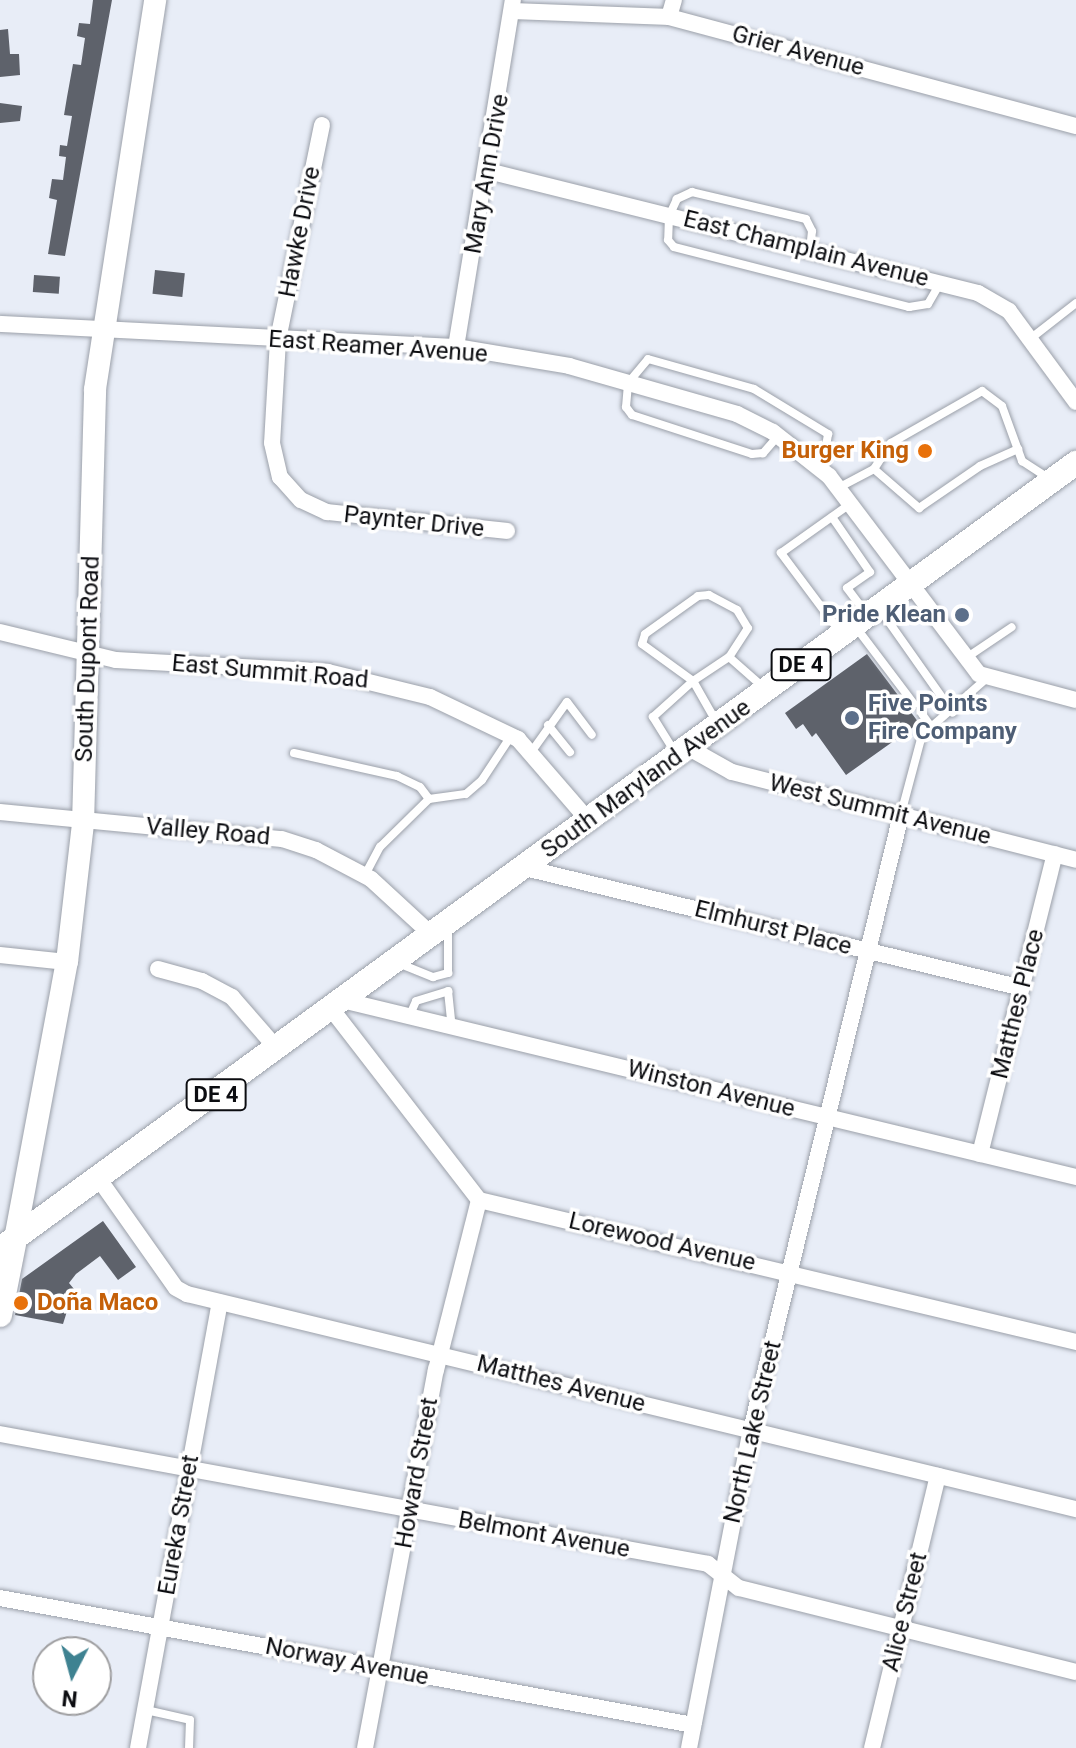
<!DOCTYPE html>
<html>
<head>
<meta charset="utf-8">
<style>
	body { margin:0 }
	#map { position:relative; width:1076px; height:1748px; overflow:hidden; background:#e8edf7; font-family:Roboto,sans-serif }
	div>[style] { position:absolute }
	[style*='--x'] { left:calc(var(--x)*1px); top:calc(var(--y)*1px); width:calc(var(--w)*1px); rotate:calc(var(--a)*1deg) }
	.building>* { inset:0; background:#5e626b; transform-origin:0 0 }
	.roads { filter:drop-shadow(0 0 2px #9ba0a9) drop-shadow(0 0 2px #9ba0a9) }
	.lane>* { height:8px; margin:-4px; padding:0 4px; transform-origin:4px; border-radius:4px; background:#fff }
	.street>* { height:16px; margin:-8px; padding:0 8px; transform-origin:8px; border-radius:8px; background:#fff }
	.secondary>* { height:22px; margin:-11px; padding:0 11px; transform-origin:11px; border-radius:11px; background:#fff }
	.primary>* { height:24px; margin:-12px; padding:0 12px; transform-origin:12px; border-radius:12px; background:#fff }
	.dots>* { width:22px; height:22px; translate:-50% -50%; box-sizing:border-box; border:4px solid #fff; border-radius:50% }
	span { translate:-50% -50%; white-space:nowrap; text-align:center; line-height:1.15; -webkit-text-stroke:7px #fff; paint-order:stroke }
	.shield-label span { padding:2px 6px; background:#fff; border:2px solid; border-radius:6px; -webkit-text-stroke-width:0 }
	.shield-label { font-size:22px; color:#0c0d11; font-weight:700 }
	.street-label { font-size:24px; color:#0c0d11 }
	.food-label { font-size:24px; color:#c56008; font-weight:700 }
	.right { translate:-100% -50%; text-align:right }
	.left { translate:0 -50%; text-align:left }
	.service-label { font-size:24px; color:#4e5e75; font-weight:700 }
	.north { position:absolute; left:32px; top:1636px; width:80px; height:80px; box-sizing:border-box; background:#fff; border:2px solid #9e9ea0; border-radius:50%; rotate:186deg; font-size:22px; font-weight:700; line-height:32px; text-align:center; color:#0c0d11 }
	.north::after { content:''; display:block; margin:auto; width:28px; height:36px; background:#3e8291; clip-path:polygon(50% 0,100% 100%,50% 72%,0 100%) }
</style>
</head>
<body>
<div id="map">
	<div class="building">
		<div style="clip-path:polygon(93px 0,112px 0,65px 256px,48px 254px,57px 200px,49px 198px,52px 179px,63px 180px,66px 157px,59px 156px,60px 145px,67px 146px,72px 116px,64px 115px,67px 97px,73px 64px,81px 65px,85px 38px,77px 36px,79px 23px,90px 24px)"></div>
		<div style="clip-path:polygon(8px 29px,10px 54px,19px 54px,20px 75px,0 77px,0 30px)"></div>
		<div style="clip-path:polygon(0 103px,22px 106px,20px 121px,0 123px)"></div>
		<div style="left:155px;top:270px;width:30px;height:24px;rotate:6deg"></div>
		<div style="left:34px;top:275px;width:26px;height:17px;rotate:4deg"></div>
		<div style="clip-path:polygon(867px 654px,919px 723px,846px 775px,816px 733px,812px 737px,803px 724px,796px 729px,785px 713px)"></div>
		<div style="clip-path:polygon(103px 1221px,136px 1267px,118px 1280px,100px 1256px,76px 1274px,69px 1283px,74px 1289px,63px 1324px,15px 1315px,22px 1279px)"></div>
	</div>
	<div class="roads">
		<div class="lane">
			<div style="--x:810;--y:250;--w:19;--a:-84"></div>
			<div style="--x:812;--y:231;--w:13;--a:-117"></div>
			<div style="--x:806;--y:219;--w:117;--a:-166.7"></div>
			<div style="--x:692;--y:192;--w:17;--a:155"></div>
			<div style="--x:677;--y:199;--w:19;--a:115"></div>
			<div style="--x:669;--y:216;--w:24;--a:92"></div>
			<div style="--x:668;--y:240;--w:9;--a:49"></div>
			<div style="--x:674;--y:247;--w:243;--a:14.3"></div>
			<div style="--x:909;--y:307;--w:19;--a:-9"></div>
			<div style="--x:928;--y:304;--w:24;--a:-60"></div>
			<div style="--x:1030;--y:339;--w:58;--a:-38"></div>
			<div style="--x:778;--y:436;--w:23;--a:131"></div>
			<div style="--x:763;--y:453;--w:11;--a:175"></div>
			<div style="--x:752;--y:454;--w:126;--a:-162"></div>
			<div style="--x:632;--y:415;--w:10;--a:-127"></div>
			<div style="--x:626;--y:407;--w:24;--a:-85"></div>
			<div style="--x:628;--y:383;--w:31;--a:-50"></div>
			<div style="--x:648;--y:359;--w:110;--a:15.8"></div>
			<div style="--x:754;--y:389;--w:87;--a:31.3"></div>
			<div style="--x:828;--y:434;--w:36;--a:99"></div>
			<div style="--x:874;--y:469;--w:60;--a:40.9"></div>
			<div style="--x:919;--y:508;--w:74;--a:-34.5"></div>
			<div style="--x:980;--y:466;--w:42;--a:-24.1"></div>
			<div style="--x:838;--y:488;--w:41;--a:-27.8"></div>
			<div style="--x:874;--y:469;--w:31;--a:-57"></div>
			<div style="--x:891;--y:443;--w:105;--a:-29.7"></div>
			<div style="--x:982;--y:391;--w:25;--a:37"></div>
			<div style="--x:1002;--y:406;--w:59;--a:70"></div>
			<div style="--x:1022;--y:461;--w:31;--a:33"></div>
			<div style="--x:832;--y:517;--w:67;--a:55.4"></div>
			<div style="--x:870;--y:572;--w:28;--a:145"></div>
			<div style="--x:847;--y:588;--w:31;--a:53"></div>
			<div style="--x:879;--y:608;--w:128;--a:54.8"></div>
			<div style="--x:855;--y:626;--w:98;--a:52.9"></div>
			<div style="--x:840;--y:632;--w:99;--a:-126.8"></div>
			<div style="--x:781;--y:553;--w:85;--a:-35.4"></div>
			<div style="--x:966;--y:658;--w:55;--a:-34"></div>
			<div style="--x:922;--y:714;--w:17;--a:54"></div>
			<div style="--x:717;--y:723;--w:48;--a:-119.7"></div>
			<div style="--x:693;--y:681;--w:43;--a:-33.7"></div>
			<div style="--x:729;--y:657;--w:45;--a:41.4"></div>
			<div style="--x:548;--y:725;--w:35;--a:51"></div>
			<div style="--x:532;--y:751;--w:60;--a:-54.5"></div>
			<div style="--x:567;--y:702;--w:41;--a:52.9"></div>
			<div style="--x:294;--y:753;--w:106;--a:12.6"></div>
			<div style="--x:397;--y:776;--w:25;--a:26"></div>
			<div style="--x:420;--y:787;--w:15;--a:53"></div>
			<div style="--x:676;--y:754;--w:44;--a:-121.9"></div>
			<div style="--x:653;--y:717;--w:54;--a:-42"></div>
			<div style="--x:693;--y:681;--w:63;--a:-144"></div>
			<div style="--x:642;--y:644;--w:10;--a:-73"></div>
			<div style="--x:645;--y:634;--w:65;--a:-35.6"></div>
			<div style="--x:698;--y:596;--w:11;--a:-5"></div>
			<div style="--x:709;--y:595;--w:32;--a:28"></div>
			<div style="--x:737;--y:610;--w:21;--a:59"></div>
			<div style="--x:748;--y:628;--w:35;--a:123"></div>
			<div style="--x:901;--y:814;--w:82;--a:-75.1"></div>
			<div style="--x:922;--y:735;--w:88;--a:-41.3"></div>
			<div style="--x:365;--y:875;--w:32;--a:-62"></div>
			<div style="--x:380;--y:847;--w:69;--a:-44.4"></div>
			<div style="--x:429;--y:799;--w:37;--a:-8"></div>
			<div style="--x:466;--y:794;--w:21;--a:-41"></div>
			<div style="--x:482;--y:780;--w:53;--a:-56.6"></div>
			<div style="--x:398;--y:963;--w:38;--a:22"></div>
			<div style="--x:433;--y:977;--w:16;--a:-15"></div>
			<div style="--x:448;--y:973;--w:46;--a:-90"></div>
			<div style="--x:409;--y:1017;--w:17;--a:-66"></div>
			<div style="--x:416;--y:1001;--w:34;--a:-17"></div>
			<div style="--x:448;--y:991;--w:36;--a:84"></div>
			<div style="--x:146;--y:1710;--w:45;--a:12.8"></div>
			<div style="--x:190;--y:1720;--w:28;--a:92"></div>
		</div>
		<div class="street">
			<div style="--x:514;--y:11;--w:155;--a:2.2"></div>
			<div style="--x:669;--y:17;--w:421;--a:15"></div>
			<div style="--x:669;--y:17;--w:18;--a:-74"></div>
			<div style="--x:322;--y:125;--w:219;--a:101.6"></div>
			<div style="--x:278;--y:340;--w:103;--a:93.3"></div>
			<div style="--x:272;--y:443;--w:35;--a:77"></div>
			<div style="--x:280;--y:477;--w:31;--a:48"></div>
			<div style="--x:301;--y:500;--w:29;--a:25"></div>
			<div style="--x:327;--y:512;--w:181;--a:6"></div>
			<div style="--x:488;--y:171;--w:505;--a:13.98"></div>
			<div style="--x:978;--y:293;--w:36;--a:30"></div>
			<div style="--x:1009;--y:311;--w:113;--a:53.6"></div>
			<div style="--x:0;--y:324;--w:457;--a:2.9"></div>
			<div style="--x:456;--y:347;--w:115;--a:9.5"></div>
			<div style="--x:569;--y:366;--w:175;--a:15.9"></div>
			<div style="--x:737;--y:414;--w:40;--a:26.6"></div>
			<div style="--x:773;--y:432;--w:71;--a:38.2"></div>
			<div style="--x:829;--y:476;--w:248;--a:52.9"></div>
			<div style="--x:979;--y:674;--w:100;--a:15"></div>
			<div style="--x:456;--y:347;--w:352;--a:-80.7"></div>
			<div style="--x:0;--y:632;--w:119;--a:13.6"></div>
			<div style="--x:116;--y:660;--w:212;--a:3.2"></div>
			<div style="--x:328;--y:672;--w:105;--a:13.8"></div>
			<div style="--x:430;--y:697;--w:98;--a:25.5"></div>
			<div style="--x:518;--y:739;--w:108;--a:49.1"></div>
			<div style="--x:689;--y:748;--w:49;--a:29.2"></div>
			<div style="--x:732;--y:772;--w:355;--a:14.3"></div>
			<div style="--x:0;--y:812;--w:283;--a:5.5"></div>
			<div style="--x:282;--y:839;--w:36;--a:18"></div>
			<div style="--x:316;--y:850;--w:62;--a:27.8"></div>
			<div style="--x:371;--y:879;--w:84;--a:42.6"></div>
			<div style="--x:525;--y:868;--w:511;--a:13.57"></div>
			<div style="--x:0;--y:955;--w:67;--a:6"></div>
			<div style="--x:158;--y:969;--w:46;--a:15.3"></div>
			<div style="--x:202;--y:981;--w:34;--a:28"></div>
			<div style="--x:232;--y:997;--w:70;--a:49"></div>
			<div style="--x:346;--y:1001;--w:751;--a:13.56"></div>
			<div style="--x:333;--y:1011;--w:239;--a:52.3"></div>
			<div style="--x:479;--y:1200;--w:614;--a:13.38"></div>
			<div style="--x:980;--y:1154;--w:309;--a:-76"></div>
			<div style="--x:99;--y:1179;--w:133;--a:54.8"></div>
			<div style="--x:176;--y:1288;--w:13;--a:29"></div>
			<div style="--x:187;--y:1294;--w:915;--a:13.6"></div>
			<div style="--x:0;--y:1434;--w:720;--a:10.4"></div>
			<div style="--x:708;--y:1564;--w:39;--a:38"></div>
			<div style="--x:739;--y:1588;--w:347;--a:14"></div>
			<div style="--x:0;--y:1598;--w:705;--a:10.38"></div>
			<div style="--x:138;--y:1748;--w:453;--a:-79.6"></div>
			<div style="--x:365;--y:1748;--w:385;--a:-79.4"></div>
			<div style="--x:436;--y:1370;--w:175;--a:-75.8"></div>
			<div style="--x:689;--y:1748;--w:324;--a:-79"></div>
			<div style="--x:751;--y:1430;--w:633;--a:-76.29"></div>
			<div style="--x:872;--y:1748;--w:280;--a:-76.4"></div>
		</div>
		<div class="secondary">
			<div style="--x:15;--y:1239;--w:282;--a:-79.4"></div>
			<div style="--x:67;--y:962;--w:139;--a:-83.4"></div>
			<div style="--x:83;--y:824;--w:435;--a:-88.4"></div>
			<div style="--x:95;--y:389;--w:394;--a:-81.2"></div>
		</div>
		<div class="primary">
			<div style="--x:0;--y:1249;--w:1333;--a:-36.15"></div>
			<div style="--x:0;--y:1315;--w:77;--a:-78.8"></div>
		</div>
	</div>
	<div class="dots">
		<div style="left:925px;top:451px;background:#e8710a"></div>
		<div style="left:962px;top:615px;background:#5c6f8a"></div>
		<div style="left:852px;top:718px;background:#5c6f8a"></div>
		<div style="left:21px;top:1303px;background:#e8710a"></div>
	</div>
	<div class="shield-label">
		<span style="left:801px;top:665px">DE 4</span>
		<span style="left:216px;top:1095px">DE 4</span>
	</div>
	<div class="street-label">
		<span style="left:798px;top:51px;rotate:15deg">Grier Avenue</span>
		<span style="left:487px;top:174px;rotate:-80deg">Mary Ann Drive</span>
		<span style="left:300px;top:232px;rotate:-79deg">Hawke Drive</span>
		<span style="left:806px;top:249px;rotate:14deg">East Champlain Avenue</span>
		<span style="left:378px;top:347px;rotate:4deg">East Reamer Avenue</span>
		<span style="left:414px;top:522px;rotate:6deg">Paynter Drive</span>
		<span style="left:88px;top:659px;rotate:-88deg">South Dupont Road</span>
		<span style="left:270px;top:672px;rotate:5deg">East Summit Road</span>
		<span style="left:646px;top:779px;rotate:-36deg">South Maryland Avenue</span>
		<span style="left:880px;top:810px;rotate:14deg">West Summit Avenue</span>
		<span style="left:208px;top:832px;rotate:5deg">Valley Road</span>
		<span style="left:773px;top:928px;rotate:14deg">Elmhurst Place</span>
		<span style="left:1018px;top:1004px;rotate:-76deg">Matthes Place</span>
		<span style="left:711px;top:1089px;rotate:14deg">Winston Avenue</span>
		<span style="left:662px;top:1242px;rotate:13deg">Lorewood Avenue</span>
		<span style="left:561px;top:1384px;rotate:14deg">Matthes Avenue</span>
		<span style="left:753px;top:1432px;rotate:-77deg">North Lake Street</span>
		<span style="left:417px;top:1473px;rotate:-80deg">Howard Street</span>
		<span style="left:179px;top:1525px;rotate:-80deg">Eureka Street</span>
		<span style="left:544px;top:1535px;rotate:10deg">Belmont Avenue</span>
		<span style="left:905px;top:1612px;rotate:-76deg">Alice Street</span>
		<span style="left:347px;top:1662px;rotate:11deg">Norway Avenue</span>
	</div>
	<div class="food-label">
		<span class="right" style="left:909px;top:451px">Burger King</span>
		<span class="left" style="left:37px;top:1303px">Doña Maco</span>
	</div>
	<div class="service-label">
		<span class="right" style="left:946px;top:615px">Pride Klean</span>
		<span class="left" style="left:868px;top:718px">Five Points<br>Fire Company</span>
	</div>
	<div class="north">N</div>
</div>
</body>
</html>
